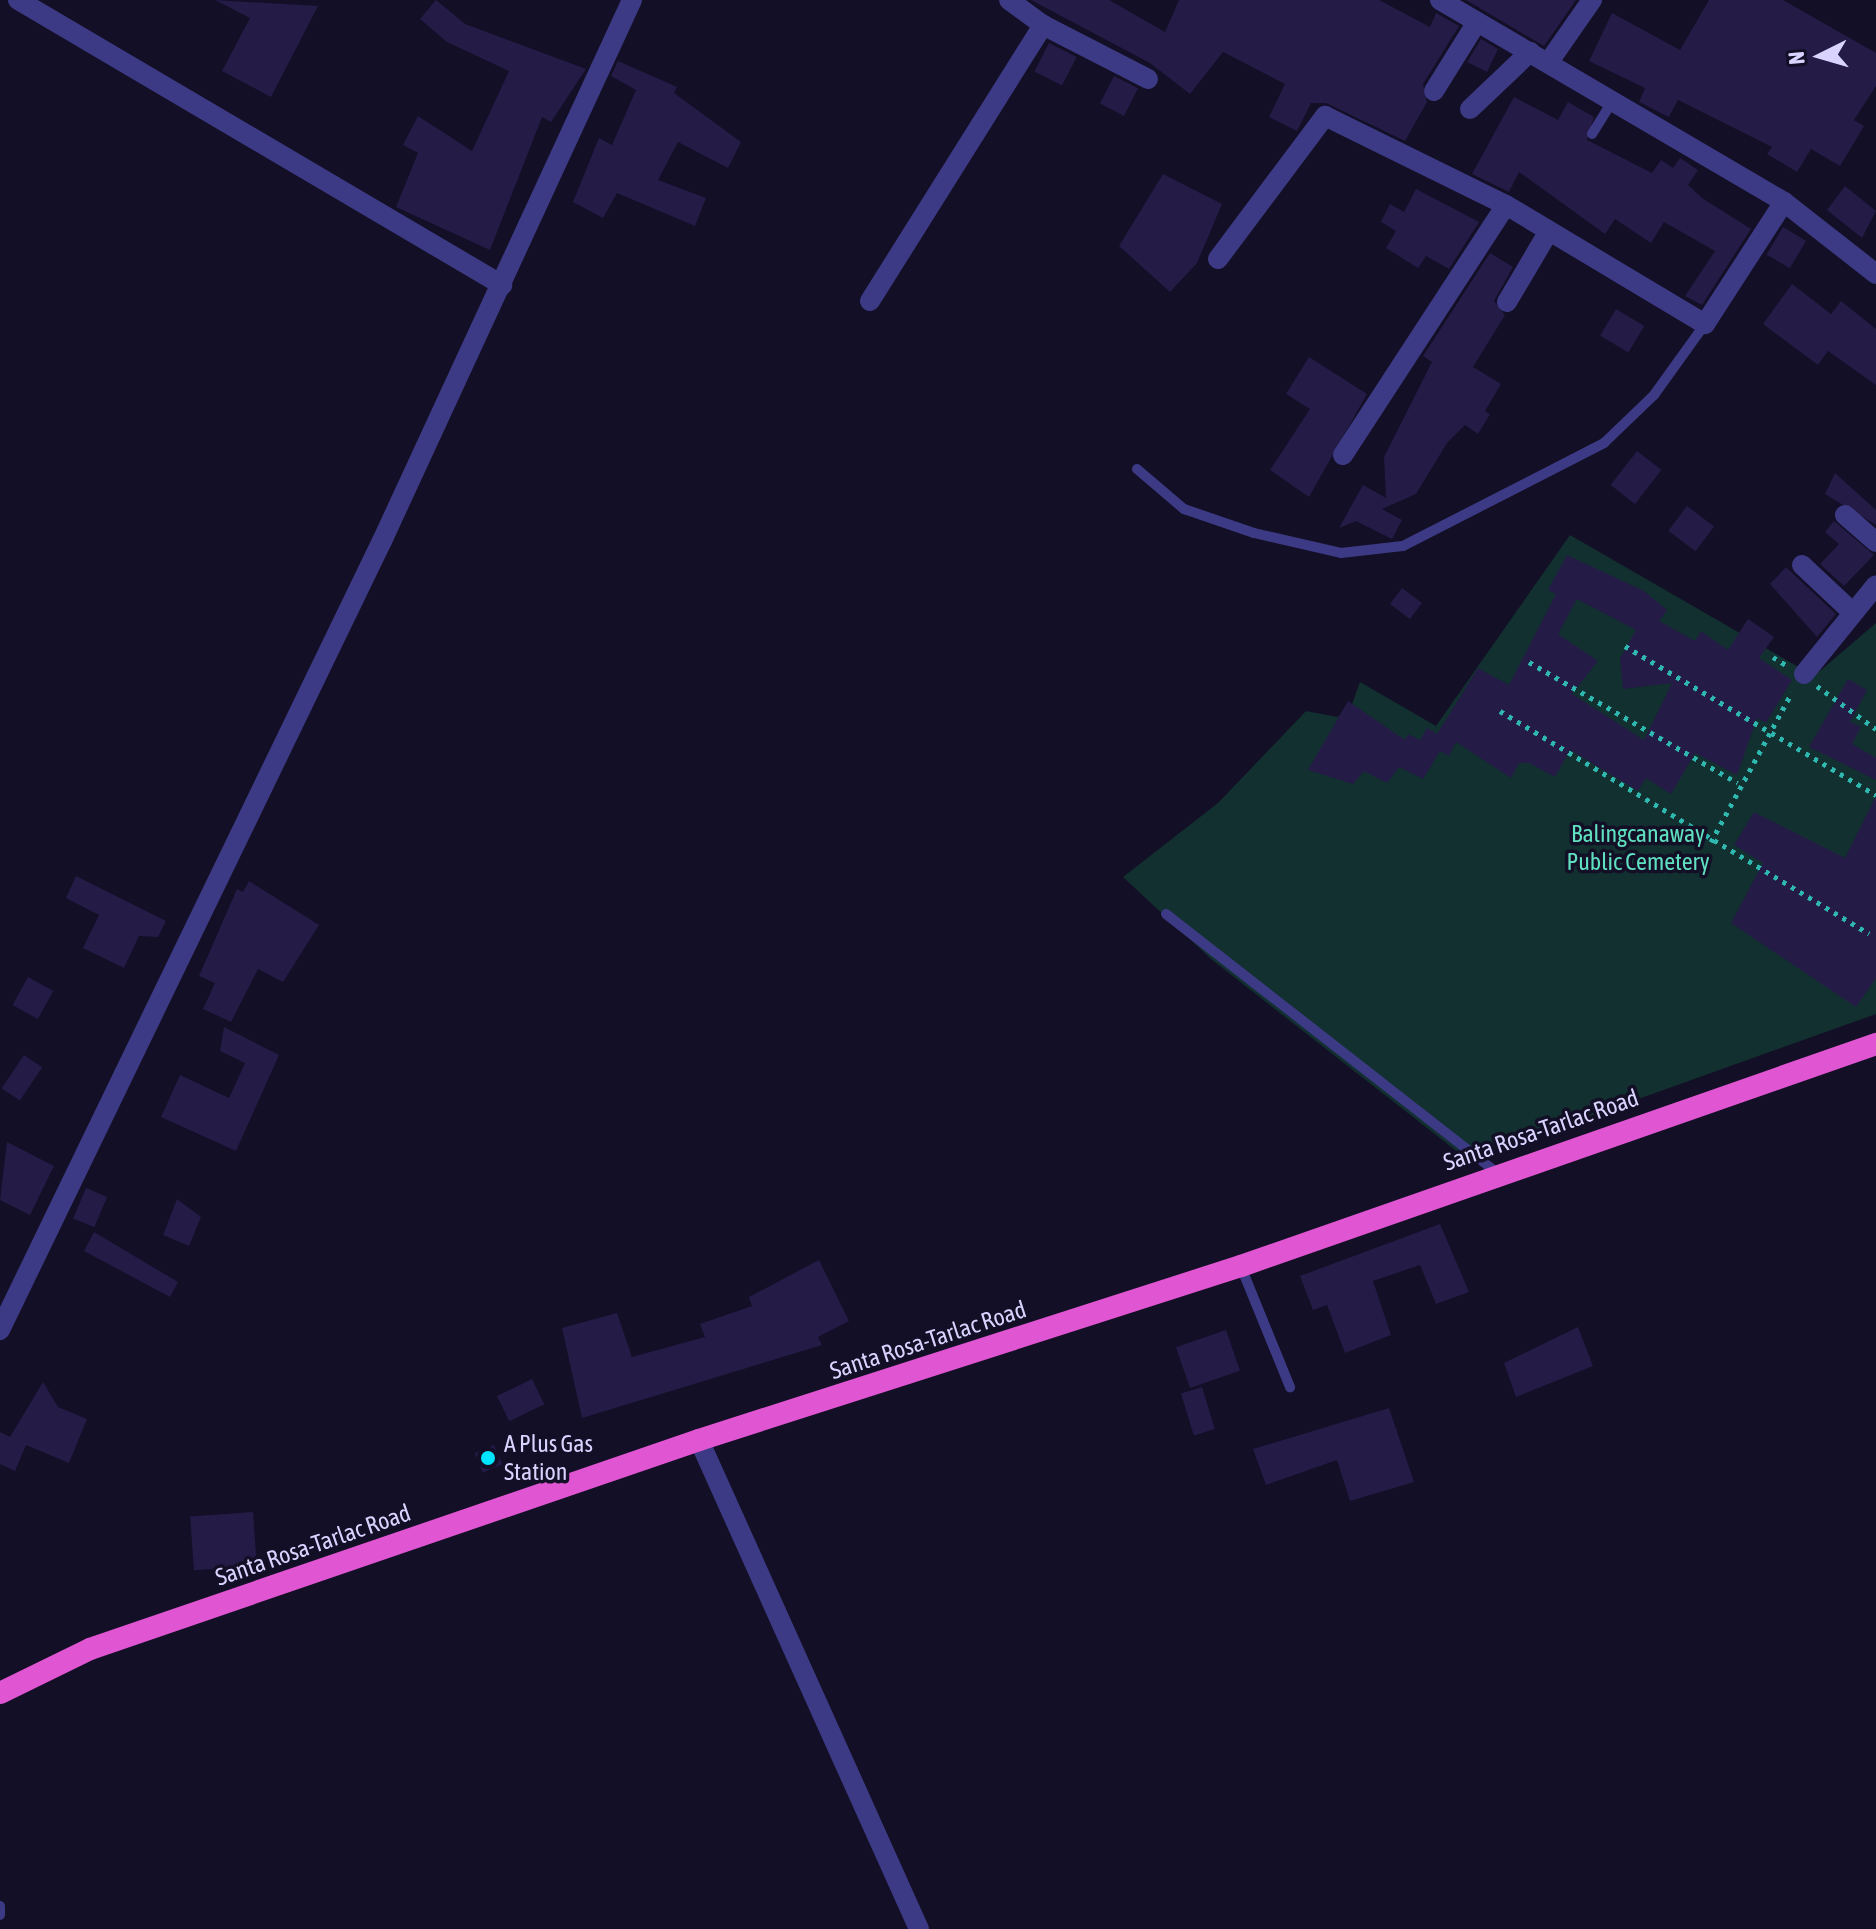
<!DOCTYPE html>
<html>
<head>
<meta charset="utf-8">
<style>
	body { margin:0 }
	#map { position:relative; width:1876px; height:1929px; overflow:hidden; background:#130f26; font-family:"Asap Condensed",sans-serif }
	div>[style] { position:absolute }
	[style*='--x'] { left:calc(var(--x)*1px); top:calc(var(--y)*1px); width:calc(var(--w)*1px); rotate:calc(var(--a)*1deg) }
	.green>* { inset:0; background:#12302f }
	.building>* { inset:0; background:#241b47; transform-origin:0 0 }
	.path>* { height:5px; margin-top:-2.5px; transform-origin:0; background:repeating-linear-gradient(90deg,#2fb8b0 0 4px,transparent 0 10px) }
	.service>* { height:10px; margin:-5px; padding:0 5px; transform-origin:5px; border-radius:5px; background:#3d3a85 }
	.minor>* { height:20px; margin:-10px; padding:0 10px; transform-origin:10px; border-radius:10px; background:#3d3a85 }
	.tertiary>* { height:20px; margin:-10px; padding:0 10px; transform-origin:10px; border-radius:10px; background:#3d3a85 }
	.trunk>* { height:22px; margin:-11px; padding:0 11px; transform-origin:11px; border-radius:11px; background:#e055d1 }
	.dots>* { width:22px; height:22px; translate:-50% -50%; box-sizing:border-box; border:4px solid #130f26; border-radius:50% }
	span { translate:-50% -50%; white-space:nowrap; text-align:center; line-height:1.15; -webkit-text-stroke:7px #130f26; paint-order:stroke }
	.park-label { font-size:24px; color:#5fe0c0 }
	.street-label { font-size:24px; color:#d9d4ff }
	.poi-label { font-size:24px; color:#d9d4ff }
	.left { translate:0 -50%; text-align:left }
	.north { position:absolute; left:1780px; top:16px; width:80px; height:80px; -webkit-text-stroke:6px #130f26; paint-order:stroke; rotate:265deg; font-size:22px; font-weight:700; line-height:32px; text-align:center; color:#d9d4ff }
	.north::after { content:''; display:block; margin:auto; width:28px; height:36px; background:#d9d4ff; clip-path:polygon(50% 0,100% 100%,50% 72%,0 100%) }
</style>
</head>
<body>
<div id="map">
	<div class="green">
		<div style="clip-path:polygon(1570px 535px,1814px 676px,1876px 623px,1876px 1014px,1468px 1160px,1211px 959px,1123px 877px,1218px 803px,1306px 711px,1337px 717px,1351px 707px,1360px 682px,1436px 726px)"></div>
	</div>
	<div class="building">
		<div style="clip-path:polygon(215px 0,318px 6px,271px 97px,222px 71px,250px 18px)"></div>
		<div style="clip-path:polygon(436px 0,465px 24px,586px 69px,551px 122px,542px 117px,490px 250px,396px 207px,418px 153px,403px 145px,418px 116px,472px 151px,509px 71px,447px 42px,420px 19px)"></div>
		<div style="clip-path:polygon(1031px 0,1109px 0,1165px 32px,1179px 0,1379px 0,1430px 27px,1436px 13px,1459px 26px,1423px 84px,1427px 102px,1405px 141px,1326px 103px,1311px 103px,1297px 131px,1269px 117px,1285px 84px,1223px 52px,1190px 94px,1150px 63px)"></div>
		<div style="clip-path:polygon(1466px 0,1576px 0,1544px 46px)"></div>
		<div style="clip-path:polygon(1709px 0,1783px 0,1876px 53px,1876px 86px,1854px 120px,1864px 126px,1840px 166px,1811px 149px,1797px 172px,1767px 154px,1772px 147px,1678px 100px,1669px 117px,1639px 102px,1645px 88px,1589px 61px,1612px 13px,1680px 50px)"></div>
		<div style="clip-path:polygon(1481px 39px,1498px 49px,1487px 72px,1467px 62px)"></div>
		<div style="left:1049px;top:43px;width:31px;height:32px;rotate:27deg"></div>
		<div style="clip-path:polygon(618px 61px,677px 87px,674px 93px,741px 142px,728px 168px,678px 142px,658px 180px,706px 198px,695px 226px,617px 193px,603px 218px,573px 202px,599px 138px,612px 145px,636px 90px,611px 76px)"></div>
		<div style="left:1114px;top:76px;width:27px;height:31px;rotate:27deg"></div>
		<div style="clip-path:polygon(1514px 97px,1558px 120px,1568px 102px,1594px 117px,1587px 140px,1652px 173px,1661px 160px,1673px 168px,1680px 158px,1698px 170px,1688px 185px,1702px 198px,1751px 229px,1702px 305px,1685px 296px,1715px 251px,1664px 222px,1651px 243px,1615px 219px,1605px 234px,1519px 172px,1509px 192px,1472px 174px)"></div>
		<div style="clip-path:polygon(1163px 174px,1222px 204px,1197px 263px,1170px 292px,1119px 246px)"></div>
		<div style="clip-path:polygon(1845px 186px,1876px 211px,1862px 238px,1827px 210px)"></div>
		<div style="clip-path:polygon(1416px 189px,1479px 222px,1449px 269px,1426px 256px,1418px 268px,1386px 248px,1396px 231px,1381px 222px,1390px 204px,1404px 212px)"></div>
		<div style="left:1783px;top:227px;width:27px;height:32px;rotate:31deg"></div>
		<div style="clip-path:polygon(1490px 253px,1513px 267px,1494px 301px,1505px 315px,1473px 367px,1501px 384px,1485px 411px,1490px 414px,1478px 434px,1465px 425px,1447px 443px,1416px 494px,1382px 509px,1402px 520px,1392px 539px,1356px 521px,1339px 528px,1363px 485px,1386px 498px,1384px 457px,1432px 362px,1423px 356px)"></div>
		<div style="clip-path:polygon(1792px 284px,1831px 314px,1841px 301px,1876px 329px,1876px 385px,1828px 351px,1818px 365px,1763px 324px)"></div>
		<div style="left:1616px;top:309px;width:33px;height:31px;rotate:31deg"></div>
		<div style="clip-path:polygon(1309px 357px,1367px 394px,1309px 497px,1270px 470px,1310px 409px,1286px 394px)"></div>
		<div style="left:1637px;top:451px;width:31px;height:43px;rotate:38deg"></div>
		<div style="clip-path:polygon(1835px 473px,1876px 510px,1876px 525px,1825px 494px)"></div>
		<div style="left:1687px;top:506px;width:34px;height:31px;rotate:37deg"></div>
		<div style="clip-path:polygon(1834px 521px,1874px 555px,1844px 586px,1820px 564px,1839px 544px,1825px 532px)"></div>
		<div style="clip-path:polygon(evenodd,1567px 555px,1644px 591px,1667px 610px,1659px 621px,1695px 641px,1701px 631px,1728px 650px,1748px 619px,1774px 637px,1759px 658px,1792px 680px,1766px 723px,1757px 718px,1737px 775px,1695px 753px,1671px 794px,1646px 778px,1638px 791px,1570px 750px,1555px 777px,1529px 763px,1519px 763px,1511px 778px,1456px 742px,1449px 756px,1440px 751px,1423px 779px,1399px 767px,1387px 783px,1364px 771px,1353px 784px,1308px 770px,1348px 701px,1405px 740px,1408px 734px,1420px 740px,1427px 728px,1437px 734px,1478px 668px,1509px 685px,1556px 594px,1548px 590px,1567px 555px,1577px 599px,1636px 630px,1620px 659px,1623px 689px,1672px 683px,1644px 740px,1572px 694px,1598px 661px,1558px 634px,1577px 599px)"></div>
		<div style="clip-path:polygon(1786px 567px,1836px 614px,1817px 637px,1770px 584px)"></div>
		<div style="left:1402px;top:588px;width:25px;height:20px;rotate:37deg"></div>
		<div style="clip-path:polygon(1848px 679px,1867px 690px,1850px 722px,1861px 727px,1852px 744px,1876px 758px,1876px 780px,1809px 747px)"></div>
		<div style="clip-path:polygon(1876px 796px,1876px 978px,1856px 1007px,1731px 923px,1763px 863px,1734px 845px,1754px 812px,1845px 858px)"></div>
		<div style="clip-path:polygon(76px 876px,166px 921px,158px 937px,139px 936px,124px 968px,83px 948px,99px 915px,66px 898px)"></div>
		<div style="clip-path:polygon(249px 881px,319px 925px,283px 982px,258px 969px,231px 1022px,203px 1009px,215px 983px,199px 976px,237px 889px,243px 892px)"></div>
		<div style="left:28px;top:977px;width:29px;height:32px;rotate:29deg"></div>
		<div style="clip-path:polygon(224px 1027px,279px 1055px,236px 1151px,161px 1117px,180px 1075px,229px 1098px,245px 1063px,220px 1051px)"></div>
		<div style="left:24px;top:1055px;width:22px;height:40px;rotate:34deg"></div>
		<div style="clip-path:polygon(7px 1142px,54px 1166px,30px 1215px,0 1200px)"></div>
		<div style="left:86px;top:1188px;width:23px;height:33px;rotate:23deg"></div>
		<div style="clip-path:polygon(177px 1199px,201px 1217px,189px 1246px,163px 1235px)"></div>
		<div style="clip-path:polygon(1440px 1224px,1469px 1292px,1436px 1304px,1420px 1265px,1373px 1281px,1391px 1335px,1345px 1353px,1327px 1305px,1313px 1310px,1300px 1276px)"></div>
		<div style="clip-path:polygon(94px 1232px,178px 1282px,170px 1297px,84px 1251px)"></div>
		<div style="clip-path:polygon(819px 1260px,849px 1321px,818px 1337px,822px 1345px,582px 1418px,562px 1328px,617px 1313px,632px 1357px,705px 1337px,700px 1324px,752px 1306px,749px 1297px)"></div>
		<div style="clip-path:polygon(1578px 1327px,1593px 1366px,1516px 1397px,1504px 1363px)"></div>
		<div style="left:1226px;top:1330px;width:43px;height:53px;rotate:71deg"></div>
		<div style="left:532px;top:1379px;width:28px;height:39px;rotate:64deg"></div>
		<div style="clip-path:polygon(43px 1382px,58px 1407px,87px 1419px,69px 1463px,26px 1445px,15px 1471px,0 1464px,0 1432px,10px 1437px)"></div>
		<div style="left:1202px;top:1387px;width:44px;height:22px;rotate:73deg"></div>
		<div style="clip-path:polygon(1389px 1408px,1414px 1482px,1350px 1501px,1337px 1460px,1266px 1485px,1253px 1449px)"></div>
		<div style="left:494px;top:1445px;width:21px;height:21px;rotate:67deg"></div>
		<div style="left:253px;top:1512px;width:54px;height:63px;rotate:86deg"></div>
	</div>
	<div class="path">
		<div style="--x:1625;--y:646;--w:292;--a:30.7"></div>
		<div style="--x:1773;--y:657;--w:15;--a:32"></div>
		<div style="--x:1529;--y:662;--w:241;--a:30.1"></div>
		<div style="--x:1817;--y:686;--w:73;--a:36.1"></div>
		<div style="--x:1500;--y:711;--w:431;--a:31.1"></div>
		<div style="--x:1711;--y:842;--w:170;--a:-61.6"></div>
	</div>
	<div class="service">
		<div style="--x:1592;--y:134;--w:39;--a:-58"></div>
		<div style="--x:1137;--y:469;--w:62;--a:40.4"></div>
		<div style="--x:1184;--y:509;--w:74;--a:18.9"></div>
		<div style="--x:1254;--y:533;--w:89;--a:12.9"></div>
		<div style="--x:1341;--y:553;--w:62;--a:-6.4"></div>
		<div style="--x:1403;--y:546;--w:226;--a:-27.1"></div>
		<div style="--x:1604;--y:443;--w:69;--a:-43.8"></div>
		<div style="--x:1654;--y:395;--w:87;--a:-54.3"></div>
		<div style="--x:1166;--y:914;--w:420;--a:38"></div>
		<div style="--x:1241;--y:1267;--w:130;--a:67.8"></div>
		<div style="--x:0;--y:1906;--w:9;--a:90"></div>
	</div>
	<div class="minor">
		<div style="--x:18;--y:0;--w:562;--a:30.49"></div>
		<div style="--x:1043;--y:25;--w:118;--a:27.2"></div>
		<div style="--x:1548;--y:63;--w:77;--a:-55.1"></div>
		<div style="--x:1434;--y:91;--w:81;--a:-58.1"></div>
		<div style="--x:1470;--y:109;--w:83;--a:-43.5"></div>
		<div style="--x:1218;--y:259;--w:179;--a:-53.2"></div>
		<div style="--x:1325;--y:116;--w:202;--a:26.2"></div>
		<div style="--x:1506;--y:205;--w:232;--a:30.9"></div>
		<div style="--x:1705;--y:324;--w:145;--a:-57.1"></div>
		<div style="--x:870;--y:301;--w:326;--a:-57.9"></div>
		<div style="--x:1043;--y:25;--w:42;--a:-143.7"></div>
		<div style="--x:1507;--y:302;--w:82;--a:-59.4"></div>
		<div style="--x:1343;--y:455;--w:298;--a:-56.9"></div>
		<div style="--x:1845;--y:515;--w:41;--a:41.1"></div>
		<div style="--x:1802;--y:565;--w:67;--a:43.2"></div>
		<div style="--x:1804;--y:674;--w:114;--a:-51"></div>
		<div style="--x:699;--y:1440;--w:536;--a:65.78"></div>
	</div>
	<div class="tertiary">
		<div style="--x:1440;--y:0;--w:399;--a:30.4"></div>
		<div style="--x:1784;--y:202;--w:117;--a:38"></div>
		<div style="--x:0;--y:1330;--w:877;--a:-64.17"></div>
		<div style="--x:382;--y:541;--w:596;--a:-65.2"></div>
	</div>
	<div class="trunk">
		<div style="--x:0;--y:1693;--w:100;--a:-26.1"></div>
		<div style="--x:90;--y:1649;--w:644;--a:-18.94"></div>
		<div style="--x:699;--y:1440;--w:569;--a:-17.8"></div>
		<div style="--x:1241;--y:1266;--w:673;--a:-19.27"></div>
	</div>
	<div class="dots">
		<div style="left:488px;top:1458px;background:#00e5ff"></div>
	</div>
	<div class="park-label">
		<span style="left:1638px;top:848px">Balingcanaway<br>Public Cemetery</span>
	</div>
	<div class="street-label">
		<span style="left:1541px;top:1130px;rotate:-19deg">Santa Rosa-Tarlac Road</span>
		<span style="left:928px;top:1340px;rotate:-18deg">Santa Rosa-Tarlac Road</span>
		<span style="left:313px;top:1545px;rotate:-19deg">Santa Rosa-Tarlac Road</span>
	</div>
	<div class="poi-label">
		<span class="left" style="left:504px;top:1458px">A Plus Gas<br>Station</span>
	</div>
	<div class="north">N</div>
</div>
</body>
</html>
